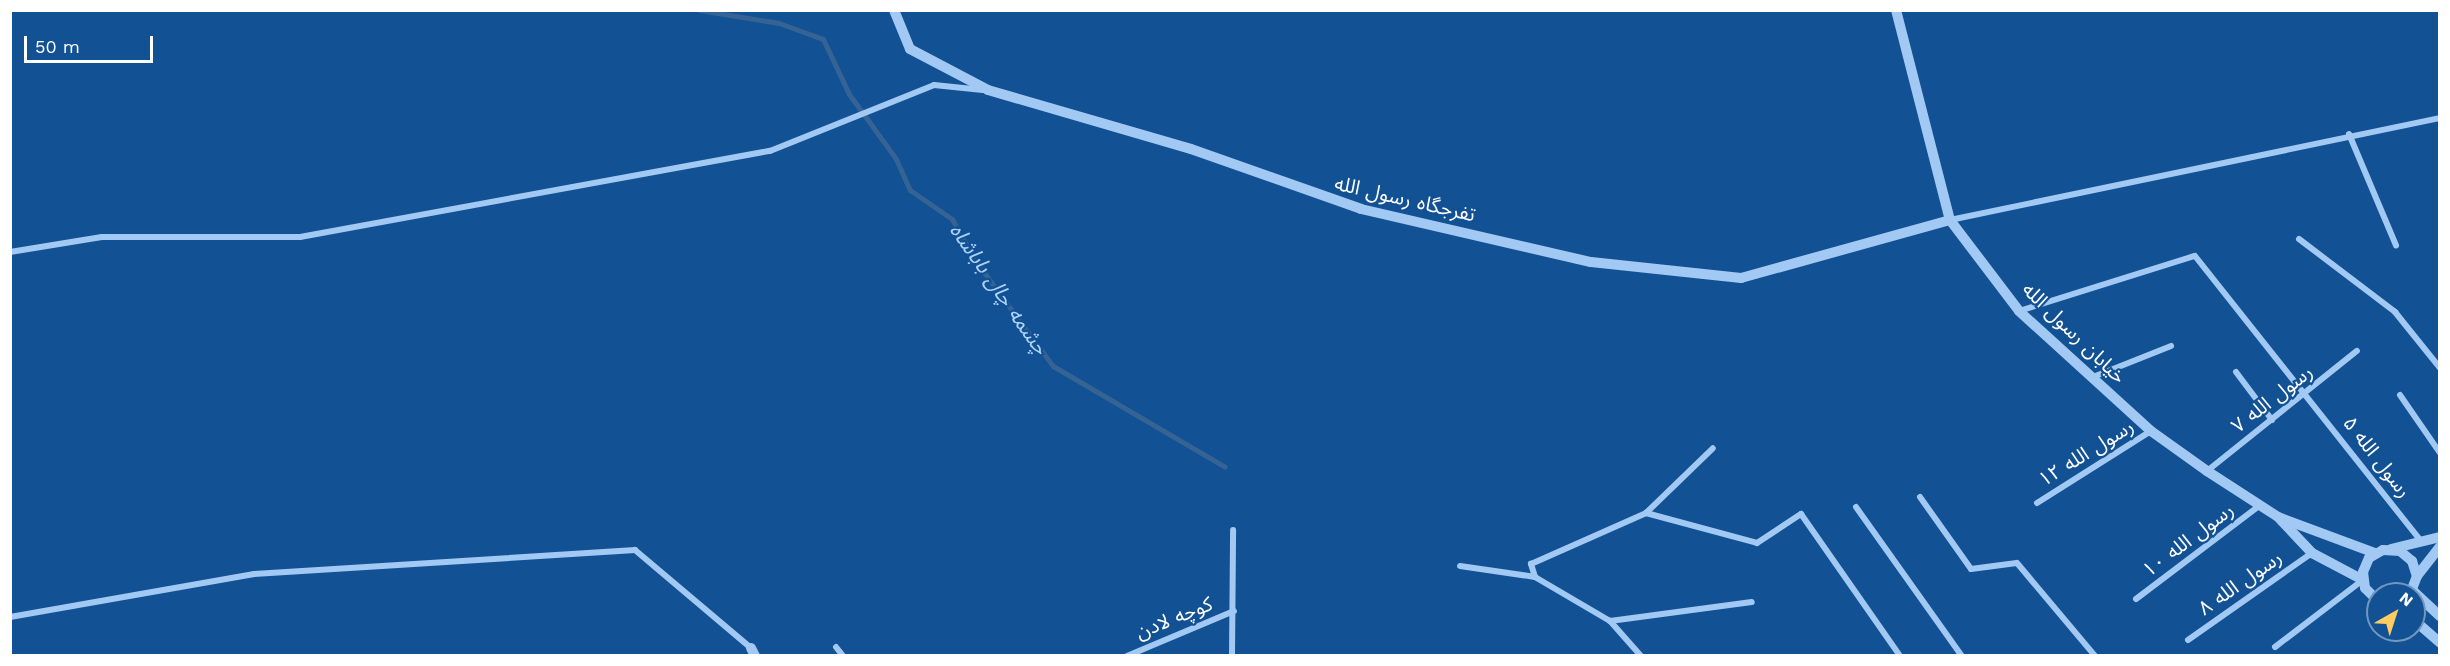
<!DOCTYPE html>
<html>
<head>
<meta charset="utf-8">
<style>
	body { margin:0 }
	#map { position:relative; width:2450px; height:666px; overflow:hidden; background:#125194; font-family:"Work Sans","Noto Sans Arabic",sans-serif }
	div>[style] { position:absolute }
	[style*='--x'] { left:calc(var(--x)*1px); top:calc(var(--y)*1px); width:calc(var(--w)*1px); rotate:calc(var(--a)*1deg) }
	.stream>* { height:5px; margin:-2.5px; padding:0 2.5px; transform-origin:2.5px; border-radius:2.5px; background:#356394 }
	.minor>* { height:6px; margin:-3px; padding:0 3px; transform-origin:3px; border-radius:3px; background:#a1c9f3 }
	.tertiary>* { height:10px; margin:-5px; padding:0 5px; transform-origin:5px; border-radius:5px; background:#a1c9f3 }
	span { translate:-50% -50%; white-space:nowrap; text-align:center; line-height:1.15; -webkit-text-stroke:4.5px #125194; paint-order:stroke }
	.street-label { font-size:20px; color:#fff }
	.water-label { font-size:21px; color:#add3f9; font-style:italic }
	.frame { position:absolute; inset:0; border:12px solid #fff; pointer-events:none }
	.north { position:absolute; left:2366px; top:582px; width:60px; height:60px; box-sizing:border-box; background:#125194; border:2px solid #7197bf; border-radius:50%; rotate:39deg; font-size:16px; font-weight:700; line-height:24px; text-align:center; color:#fff }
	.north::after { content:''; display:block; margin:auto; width:21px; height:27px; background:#ffcb63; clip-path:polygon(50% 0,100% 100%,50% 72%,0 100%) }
	.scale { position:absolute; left:24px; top:36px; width:129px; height:27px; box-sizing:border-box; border:3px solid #fff; border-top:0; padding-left:8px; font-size:18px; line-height:21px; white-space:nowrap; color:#fff; -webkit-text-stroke:4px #125194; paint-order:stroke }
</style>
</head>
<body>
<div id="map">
	<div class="stream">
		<div style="--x:699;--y:10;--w:81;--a:9.2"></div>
		<div style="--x:779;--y:23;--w:47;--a:20"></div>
		<div style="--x:823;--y:39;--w:61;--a:64.7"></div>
		<div style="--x:849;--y:94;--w:80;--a:54.1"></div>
		<div style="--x:896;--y:159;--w:34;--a:66"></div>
		<div style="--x:910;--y:190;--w:51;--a:34.6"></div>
		<div style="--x:952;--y:219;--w:47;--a:60.7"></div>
		<div style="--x:975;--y:260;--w:132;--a:53.7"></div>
		<div style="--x:1053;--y:366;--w:199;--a:30.4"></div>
	</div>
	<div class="minor">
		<div style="--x:2349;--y:134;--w:121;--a:67.1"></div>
		<div style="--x:1950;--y:220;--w:501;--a:-11.76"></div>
		<div style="--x:2299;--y:239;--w:121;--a:37.2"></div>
		<div style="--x:2395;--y:312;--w:72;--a:51.2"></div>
		<div style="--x:10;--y:252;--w:93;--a:-9.3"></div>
		<div style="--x:102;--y:237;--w:198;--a:0"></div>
		<div style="--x:300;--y:237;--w:478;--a:-10.4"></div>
		<div style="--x:770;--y:151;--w:177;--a:-21.9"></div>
		<div style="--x:934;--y:85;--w:49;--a:5.8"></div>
		<div style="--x:2019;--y:311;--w:184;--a:-17.4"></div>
		<div style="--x:2195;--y:256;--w:362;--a:51.6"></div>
		<div style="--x:2236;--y:372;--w:60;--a:53.1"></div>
		<div style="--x:2093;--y:377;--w:84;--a:-21.7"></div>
		<div style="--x:2400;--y:395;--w:70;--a:55.4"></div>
		<div style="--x:2207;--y:471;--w:192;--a:-38.7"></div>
		<div style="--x:1920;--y:497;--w:88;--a:54.7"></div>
		<div style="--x:1971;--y:569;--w:46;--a:-7.4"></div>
		<div style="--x:2017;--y:563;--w:121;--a:50"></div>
		<div style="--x:2037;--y:503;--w:135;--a:-32.3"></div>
		<div style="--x:1856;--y:507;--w:183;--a:54.6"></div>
		<div style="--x:1646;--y:513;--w:115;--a:15.1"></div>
		<div style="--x:1757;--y:543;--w:53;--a:-33.4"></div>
		<div style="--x:1801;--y:514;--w:173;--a:55.1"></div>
		<div style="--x:1460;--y:566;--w:76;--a:8.3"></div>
		<div style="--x:2136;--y:599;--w:154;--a:-37.1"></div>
		<div style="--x:10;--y:617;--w:248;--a:-10"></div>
		<div style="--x:254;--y:574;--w:382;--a:-3.6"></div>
		<div style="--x:635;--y:550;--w:152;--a:40.2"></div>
		<div style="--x:1610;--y:621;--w:143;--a:-7.6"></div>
		<div style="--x:2188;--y:640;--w:151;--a:-35.1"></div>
		<div style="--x:836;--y:647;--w:11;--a:52"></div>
		<div style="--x:2275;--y:647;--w:111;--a:-37.3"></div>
		<div style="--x:1127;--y:656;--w:116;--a:-22.8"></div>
		<div style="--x:1232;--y:656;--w:126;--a:-89.5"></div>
		<div style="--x:1641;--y:656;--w:47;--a:-131.5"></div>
		<div style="--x:1610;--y:621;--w:87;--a:-149.6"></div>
		<div style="--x:1535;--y:577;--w:14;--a:-107"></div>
		<div style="--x:1531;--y:564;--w:126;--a:-23.9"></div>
		<div style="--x:1646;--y:513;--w:93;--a:-44.1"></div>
	</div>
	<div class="tertiary">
		<div style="--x:894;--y:10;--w:42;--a:67.7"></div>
		<div style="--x:910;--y:49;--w:88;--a:27.7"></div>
		<div style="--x:988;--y:90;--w:211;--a:16.2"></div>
		<div style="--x:1191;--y:149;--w:180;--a:19.4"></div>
		<div style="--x:1361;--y:209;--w:236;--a:13"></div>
		<div style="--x:1591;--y:262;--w:151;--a:6.1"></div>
		<div style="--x:1741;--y:278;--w:217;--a:-15.5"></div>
		<div style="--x:1896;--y:10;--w:217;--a:75.6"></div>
		<div style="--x:1950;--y:220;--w:114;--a:52.8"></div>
		<div style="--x:2019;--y:311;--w:178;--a:42.3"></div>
		<div style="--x:2151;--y:431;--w:69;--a:35.5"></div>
		<div style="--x:2207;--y:471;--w:85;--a:32.9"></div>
		<div style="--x:2278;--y:517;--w:103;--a:20.4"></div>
		<div style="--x:2280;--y:519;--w:47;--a:46.7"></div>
		<div style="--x:2312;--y:553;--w:58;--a:27.9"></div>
		<div style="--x:2391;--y:549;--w:50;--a:-13.8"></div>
		<div style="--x:2417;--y:576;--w:37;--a:-52"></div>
		<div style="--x:2413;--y:591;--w:37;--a:43"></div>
		<div style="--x:2378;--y:601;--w:18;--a:-135"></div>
		<div style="--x:2365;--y:588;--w:16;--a:-97"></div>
		<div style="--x:2363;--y:572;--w:15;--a:-67"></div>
		<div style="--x:2369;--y:558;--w:16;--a:-30"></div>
		<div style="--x:2383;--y:550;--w:17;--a:3"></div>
		<div style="--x:2400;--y:551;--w:16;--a:40"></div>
		<div style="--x:2412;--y:561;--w:16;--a:72"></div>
		<div style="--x:2417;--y:576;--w:19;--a:111"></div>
		<div style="--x:2414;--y:620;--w:35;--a:41"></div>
		<div style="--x:751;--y:648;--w:9;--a:63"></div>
	</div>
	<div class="street-label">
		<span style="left:1405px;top:199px;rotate:13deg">تفرجگاه رسول الله</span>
		<span style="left:2074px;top:333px;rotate:44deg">خیابان رسول الله</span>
		<span style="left:2272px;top:399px;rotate:-38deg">رسول الله ۷</span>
		<span style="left:2086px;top:453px;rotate:-32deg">رسول الله ۱۲</span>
		<span style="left:2377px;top:457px;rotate:52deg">رسول الله ۵</span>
		<span style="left:2188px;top:540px;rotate:-37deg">رسول الله ۱۰</span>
		<span style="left:2240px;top:583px;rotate:-35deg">رسول الله ۸</span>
		<span style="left:1174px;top:618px;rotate:-22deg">کوچه لادن</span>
	</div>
	<div class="water-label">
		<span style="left:999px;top:289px;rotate:55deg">چشمه چال باباشاه</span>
	</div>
	<div class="frame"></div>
	<div class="north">N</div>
	<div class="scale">50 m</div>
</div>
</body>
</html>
